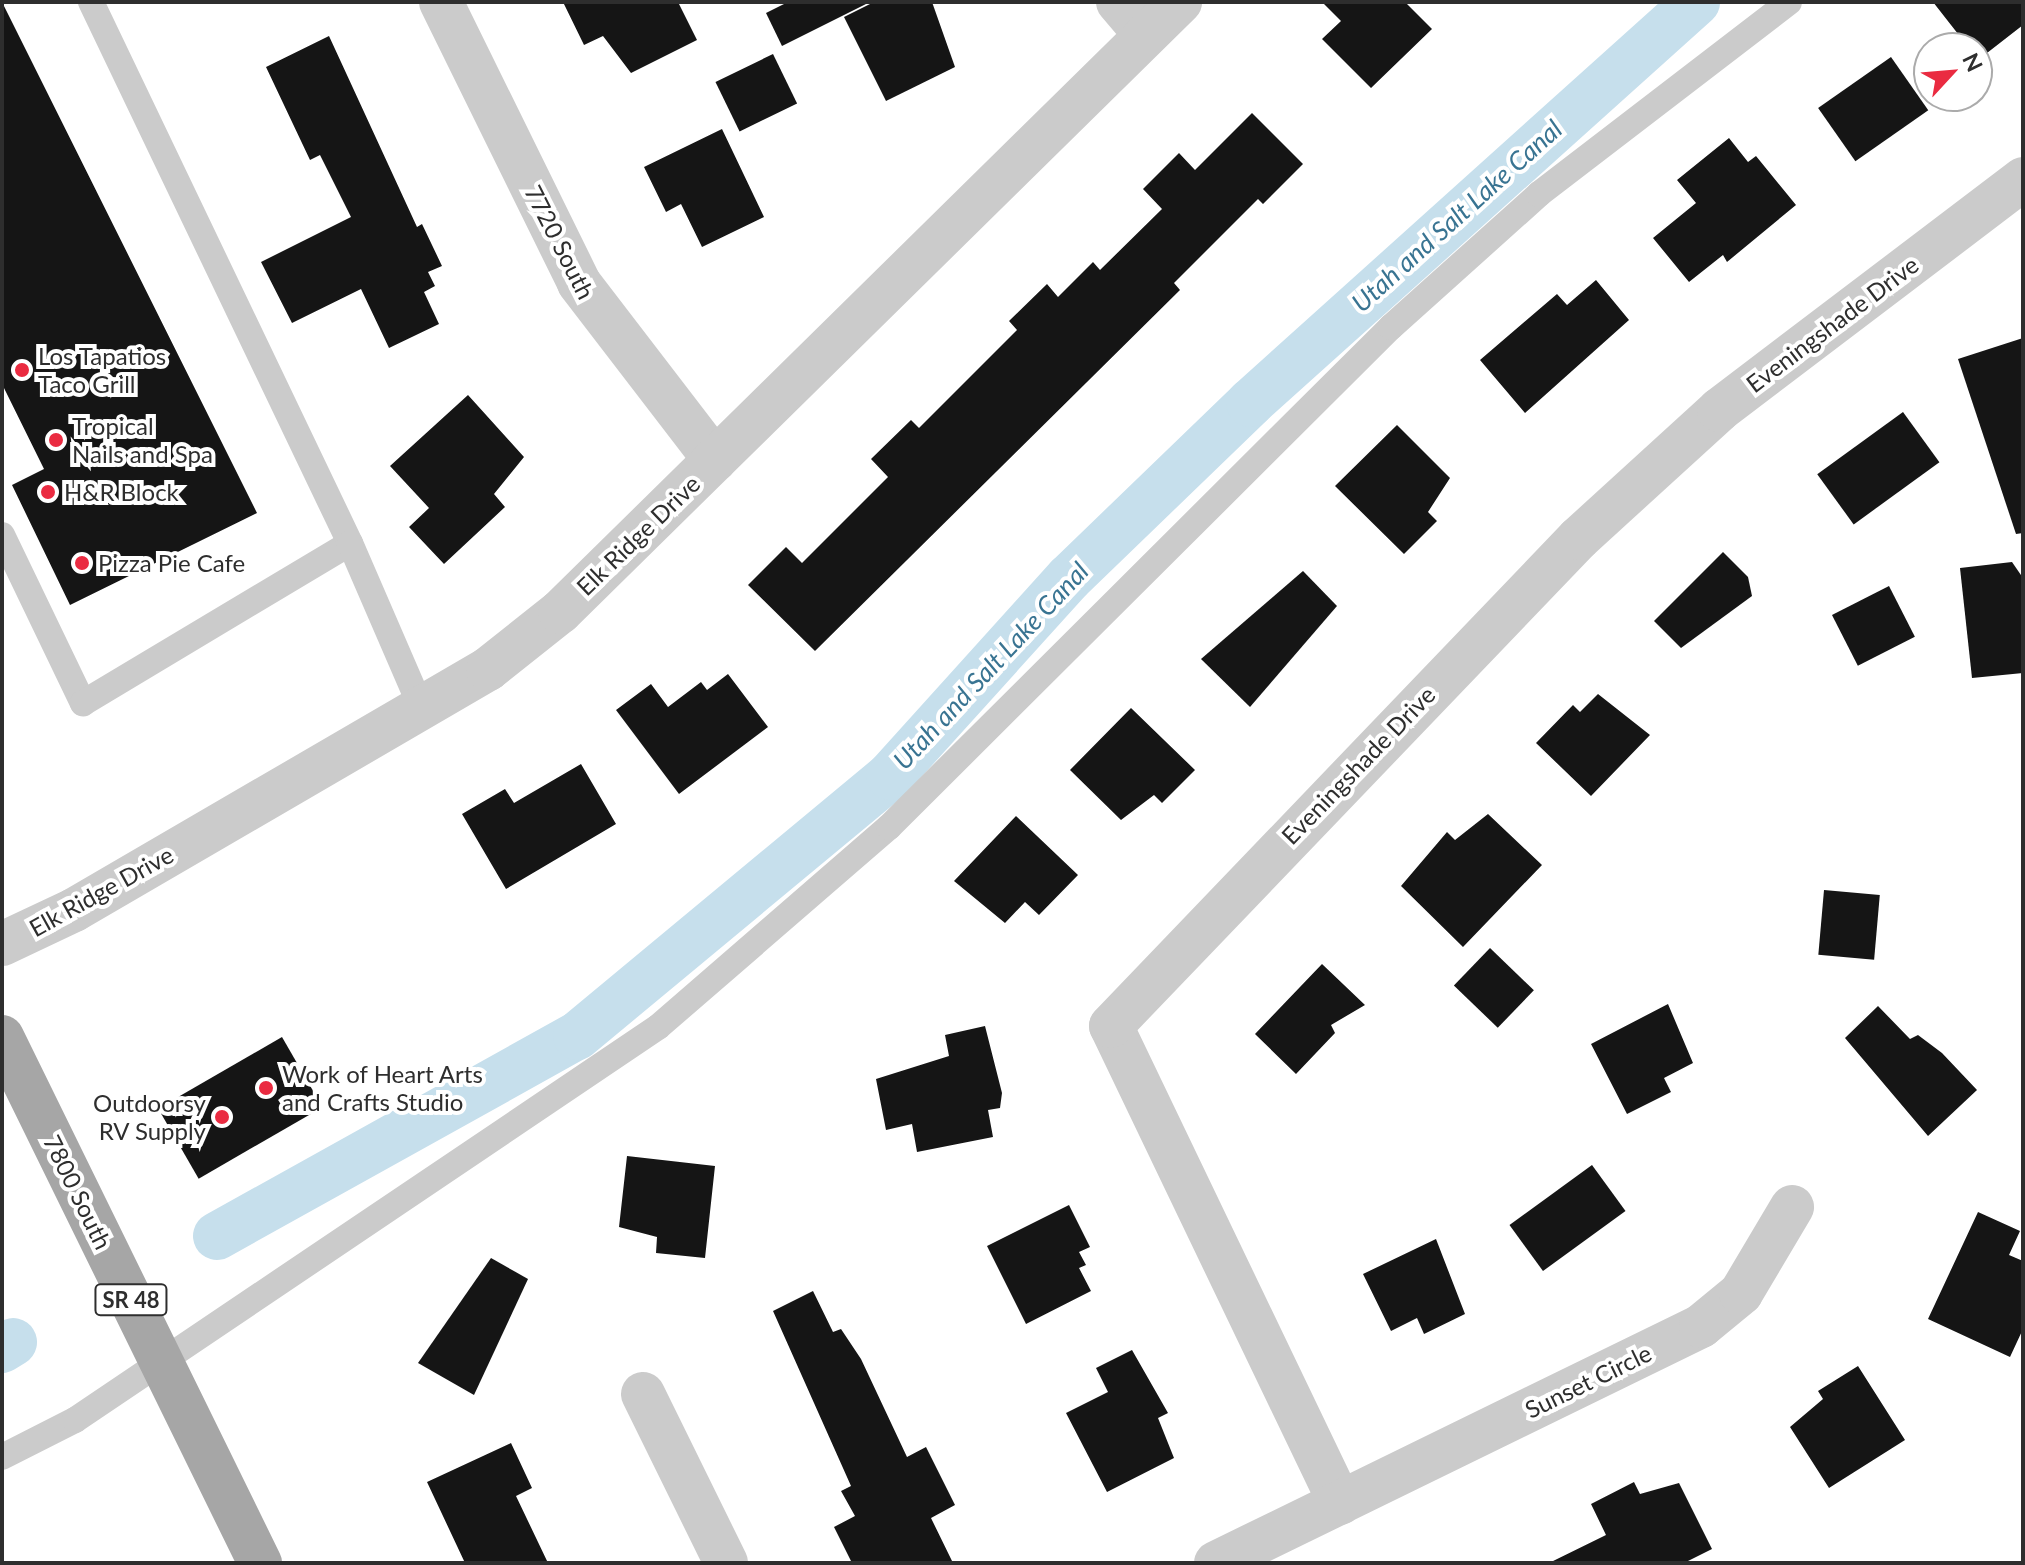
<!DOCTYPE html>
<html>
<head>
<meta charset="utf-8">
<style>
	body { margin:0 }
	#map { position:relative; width:2025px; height:1565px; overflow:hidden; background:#fff; font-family:Lato,sans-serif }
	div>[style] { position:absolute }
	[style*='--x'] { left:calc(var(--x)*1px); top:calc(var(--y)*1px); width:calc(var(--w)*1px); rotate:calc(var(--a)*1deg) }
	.canal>* { height:48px; margin:-24px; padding:0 24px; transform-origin:24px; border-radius:24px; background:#c6dfec }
	.building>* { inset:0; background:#151515; transform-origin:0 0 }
	.service>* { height:26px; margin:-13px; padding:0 13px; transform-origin:13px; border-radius:13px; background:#cbcbcb }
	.minor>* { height:44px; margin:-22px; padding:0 22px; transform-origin:22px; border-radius:22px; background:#cbcbcb }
	.primary>* { height:44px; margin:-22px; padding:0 22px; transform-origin:22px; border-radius:22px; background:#a6a6a6 }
	.dots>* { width:22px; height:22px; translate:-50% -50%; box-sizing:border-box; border:4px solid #fff; border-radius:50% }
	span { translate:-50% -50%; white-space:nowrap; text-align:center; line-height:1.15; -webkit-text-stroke:8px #fff; paint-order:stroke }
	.shield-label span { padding:2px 6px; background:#fff; border:2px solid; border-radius:6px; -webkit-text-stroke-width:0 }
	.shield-label { font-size:22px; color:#2e2e2e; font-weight:700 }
	.street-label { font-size:24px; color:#2e2e2e }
	.poi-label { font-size:24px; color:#2e2e2e }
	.left { translate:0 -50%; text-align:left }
	.right { translate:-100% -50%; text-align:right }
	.water-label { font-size:26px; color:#397492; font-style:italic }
	.frame { position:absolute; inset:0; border:4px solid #2e2e2e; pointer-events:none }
	.north { position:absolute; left:1913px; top:32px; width:80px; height:80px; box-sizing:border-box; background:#fff; border:2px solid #ababab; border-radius:50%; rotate:64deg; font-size:22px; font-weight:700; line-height:32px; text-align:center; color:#2e2e2e }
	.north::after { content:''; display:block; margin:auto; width:28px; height:36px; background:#ea2b41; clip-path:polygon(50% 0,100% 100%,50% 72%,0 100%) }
</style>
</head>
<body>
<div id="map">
	<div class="canal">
		<div style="--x:217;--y:1236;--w:412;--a:-29.1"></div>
		<div style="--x:577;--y:1036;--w:407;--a:-39.7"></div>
		<div style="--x:890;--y:776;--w:267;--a:-47.9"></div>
		<div style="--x:1069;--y:578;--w:252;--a:-44"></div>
		<div style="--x:1250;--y:403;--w:600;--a:-41.96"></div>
		<div style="--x:2;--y:1349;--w:13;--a:-32"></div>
	</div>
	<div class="building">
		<div style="clip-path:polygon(2px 2px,257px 513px,70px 605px,12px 485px,44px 469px,2px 384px)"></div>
		<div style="clip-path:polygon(563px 2px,678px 2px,697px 40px,631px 73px,603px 36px,584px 45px)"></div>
		<div style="clip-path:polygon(788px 2px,870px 2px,782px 46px,766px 13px)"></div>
		<div style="clip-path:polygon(874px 2px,932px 2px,955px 67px,886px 101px,844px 17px)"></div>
		<div style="clip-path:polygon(1322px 2px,1405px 2px,1432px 29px,1371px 88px,1322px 39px,1341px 21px)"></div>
		<div style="clip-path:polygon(1933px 2px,2023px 2px,2023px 25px,1978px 60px,1977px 48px,1969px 48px)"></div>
		<div style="clip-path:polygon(329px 36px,417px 227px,422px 224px,442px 266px,428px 272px,435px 286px,424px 292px,439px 324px,389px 348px,361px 289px,292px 323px,261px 262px,351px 217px,320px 155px,310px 160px,266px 67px)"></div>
		<div style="left:773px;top:54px;width:55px;height:64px;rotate:64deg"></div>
		<div style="left:1891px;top:57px;width:65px;height:89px;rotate:55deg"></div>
		<div style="clip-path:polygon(1252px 113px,1303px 164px,1263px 204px,1258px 199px,1174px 283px,1180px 290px,815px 651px,748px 585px,786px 547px,802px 563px,888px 477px,871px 459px,911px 420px,919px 428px,1017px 330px,1009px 321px,1047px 284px,1058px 297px,1093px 262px,1100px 270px,1162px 209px,1143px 189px,1179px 153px,1195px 170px)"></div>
		<div style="clip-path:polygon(722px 129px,764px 217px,702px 247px,681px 204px,666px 212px,644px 167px)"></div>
		<div style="clip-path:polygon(1729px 138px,1748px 162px,1756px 156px,1796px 205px,1727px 262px,1723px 255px,1689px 282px,1653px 238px,1696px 203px,1677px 180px)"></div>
		<div style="clip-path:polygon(1596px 280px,1629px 320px,1525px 413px,1480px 360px,1557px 294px,1567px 305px)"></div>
		<div style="clip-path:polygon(2023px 338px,2023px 533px,2016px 534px,1958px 359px)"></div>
		<div style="clip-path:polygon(468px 395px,524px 457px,494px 494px,505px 507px,444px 564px,409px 527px,429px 508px,390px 466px)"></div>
		<div style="left:1903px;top:412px;width:62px;height:106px;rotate:54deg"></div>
		<div style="clip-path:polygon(1397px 425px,1450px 478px,1428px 512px,1437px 521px,1404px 554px,1335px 486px)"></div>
		<div style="clip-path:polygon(1723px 552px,1748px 577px,1752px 596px,1681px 648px,1654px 621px)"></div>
		<div style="clip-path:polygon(2012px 562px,2023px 578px,2023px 673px,1972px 678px,1960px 568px)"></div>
		<div style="clip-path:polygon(1303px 571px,1337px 606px,1250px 707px,1201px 659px)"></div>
		<div style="left:1889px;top:586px;width:57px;height:64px;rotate:63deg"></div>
		<div style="clip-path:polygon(728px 674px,768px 727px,679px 794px,616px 710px,651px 684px,668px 707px,701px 682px,707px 690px)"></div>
		<div style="clip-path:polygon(1598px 694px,1650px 735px,1591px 796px,1536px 743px,1573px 705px,1580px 712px)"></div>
		<div style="clip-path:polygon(1131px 708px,1195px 770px,1162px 803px,1154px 795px,1121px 820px,1070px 770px)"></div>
		<div style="clip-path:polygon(581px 764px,616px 824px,506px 889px,462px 814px,505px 789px,514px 803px)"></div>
		<div style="clip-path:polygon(1488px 814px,1542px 865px,1463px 947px,1401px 886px,1447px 832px,1455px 840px)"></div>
		<div style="clip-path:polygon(1016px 816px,1078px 875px,1039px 915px,1025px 902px,1005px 923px,954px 881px)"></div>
		<div style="left:1824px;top:890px;width:56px;height:65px;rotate:5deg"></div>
		<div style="left:1490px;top:948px;width:61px;height:52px;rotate:44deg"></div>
		<div style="clip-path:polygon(1322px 964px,1365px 1005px,1331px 1025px,1335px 1033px,1296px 1074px,1255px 1034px)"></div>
		<div style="clip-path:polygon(1668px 1004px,1693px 1063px,1664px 1078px,1671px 1092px,1627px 1114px,1591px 1044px)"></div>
		<div style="clip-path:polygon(1878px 1006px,1910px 1039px,1918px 1035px,1942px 1053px,1977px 1090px,1928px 1136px,1845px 1038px)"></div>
		<div style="clip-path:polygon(985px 1026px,1002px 1093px,1000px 1108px,988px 1110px,993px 1137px,917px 1152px,912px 1124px,886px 1130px,876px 1079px,949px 1056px,945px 1035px)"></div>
		<div style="left:282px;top:1037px;width:81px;height:143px;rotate:60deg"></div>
		<div style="clip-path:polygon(627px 1156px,715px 1166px,705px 1258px,656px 1253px,657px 1237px,619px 1227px)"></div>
		<div style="left:1592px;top:1165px;width:57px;height:102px;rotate:54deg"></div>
		<div style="clip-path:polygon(1069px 1205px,1090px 1247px,1079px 1252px,1086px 1265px,1079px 1268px,1091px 1291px,1026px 1324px,987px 1246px)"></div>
		<div style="clip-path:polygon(1978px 1212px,2020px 1231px,2009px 1255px,2023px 1261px,2023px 1329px,2010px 1357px,1928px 1319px)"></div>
		<div style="clip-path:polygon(1436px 1239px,1465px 1314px,1424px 1334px,1417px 1318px,1391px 1331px,1363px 1274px)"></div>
		<div style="clip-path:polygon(491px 1258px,528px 1279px,474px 1395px,418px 1363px)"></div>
		<div style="clip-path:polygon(813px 1291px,833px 1332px,841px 1329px,861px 1359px,907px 1457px,926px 1447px,955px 1505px,931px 1518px,953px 1563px,852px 1563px,834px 1527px,855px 1516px,841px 1491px,851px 1486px,773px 1311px)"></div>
		<div style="clip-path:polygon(1132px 1350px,1168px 1413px,1158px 1418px,1174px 1458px,1107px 1492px,1066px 1413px,1108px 1392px,1096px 1368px)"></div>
		<div style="clip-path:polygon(1858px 1366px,1905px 1440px,1829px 1488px,1790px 1427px,1823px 1399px,1818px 1391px)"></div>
		<div style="clip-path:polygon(511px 1443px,532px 1488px,516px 1496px,548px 1563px,465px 1563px,427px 1482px)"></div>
		<div style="clip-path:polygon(1634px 1482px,1640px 1494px,1679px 1483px,1712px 1549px,1684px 1563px,1549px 1563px,1606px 1535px,1591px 1504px)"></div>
	</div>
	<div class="service">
		<div style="--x:2;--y:535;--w:187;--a:64.3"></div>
		<div style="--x:83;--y:703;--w:311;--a:-30.9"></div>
		<div style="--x:350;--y:543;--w:600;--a:-115.58"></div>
		<div style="--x:350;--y:543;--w:179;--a:66.6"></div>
		<div style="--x:2;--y:1457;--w:82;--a:-26.9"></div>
		<div style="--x:75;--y:1420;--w:703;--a:-33.98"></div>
		<div style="--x:658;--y:1027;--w:306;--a:-40.9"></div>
		<div style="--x:889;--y:827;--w:709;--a:-44.89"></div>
		<div style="--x:1391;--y:327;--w:199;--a:-41.9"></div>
		<div style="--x:1539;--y:194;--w:315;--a:-37.5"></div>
	</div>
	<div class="minor">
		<div style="--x:441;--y:2;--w:313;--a:63.8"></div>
		<div style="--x:579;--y:283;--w:223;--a:52.5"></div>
		<div style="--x:1118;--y:2;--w:43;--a:49.7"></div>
		<div style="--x:2;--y:944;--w:80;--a:-25.3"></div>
		<div style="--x:74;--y:910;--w:479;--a:-30.2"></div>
		<div style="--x:488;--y:669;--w:92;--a:-38.4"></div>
		<div style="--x:560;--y:612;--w:870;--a:-44.53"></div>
		<div style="--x:643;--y:1394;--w:188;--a:63.8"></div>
		<div style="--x:1340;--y:1503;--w:529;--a:-115.64"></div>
		<div style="--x:1111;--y:1026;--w:676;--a:-46.2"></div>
		<div style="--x:1579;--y:538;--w:190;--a:-42.4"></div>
		<div style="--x:1719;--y:410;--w:382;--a:-37.2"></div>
		<div style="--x:1216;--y:1563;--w:540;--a:-26.04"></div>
		<div style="--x:1701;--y:1326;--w:52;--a:-39.5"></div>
		<div style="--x:1741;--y:1293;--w:100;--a:-59.3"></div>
	</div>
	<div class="primary">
		<div style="--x:2;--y:1037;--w:586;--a:63.87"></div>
	</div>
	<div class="dots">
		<div style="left:22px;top:370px;background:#ea2b41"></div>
		<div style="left:56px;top:440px;background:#ea2b41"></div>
		<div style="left:48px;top:492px;background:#ea2b41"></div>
		<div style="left:82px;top:563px;background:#ea2b41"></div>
		<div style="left:266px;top:1088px;background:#ea2b41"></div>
		<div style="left:222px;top:1117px;background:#ea2b41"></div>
	</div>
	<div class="shield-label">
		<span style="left:131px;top:1300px">SR 48</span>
	</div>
	<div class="street-label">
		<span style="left:560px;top:242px;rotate:63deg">7720 South</span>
		<span style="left:1832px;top:324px;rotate:-37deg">Eveningshade Drive</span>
		<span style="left:638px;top:535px;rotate:-44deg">Elk Ridge Drive</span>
		<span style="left:1358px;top:765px;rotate:-46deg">Eveningshade Drive</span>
		<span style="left:101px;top:891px;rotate:-29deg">Elk Ridge Drive</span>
		<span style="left:78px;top:1192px;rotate:64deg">7800 South</span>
		<span style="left:1588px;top:1381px;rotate:-26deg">Sunset Circle</span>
	</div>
	<div class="poi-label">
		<span class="left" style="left:38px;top:370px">Los Tapatios<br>Taco Grill</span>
		<span class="left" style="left:72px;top:440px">Tropical<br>Nails and Spa</span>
		<span class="left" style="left:64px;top:492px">H&amp;R Block</span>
		<span class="left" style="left:98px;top:563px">Pizza Pie Cafe</span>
		<span class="left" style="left:282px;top:1088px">Work of Heart Arts<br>and Crafts Studio</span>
		<span class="right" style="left:206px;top:1117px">Outdoorsy<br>RV Supply</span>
	</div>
	<div class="water-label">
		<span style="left:1457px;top:216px;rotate:-42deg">Utah and Salt Lake Canal</span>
		<span style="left:991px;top:666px;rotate:-47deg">Utah and Salt Lake Canal</span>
	</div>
	<div class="frame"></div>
	<div class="north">N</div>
</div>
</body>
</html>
